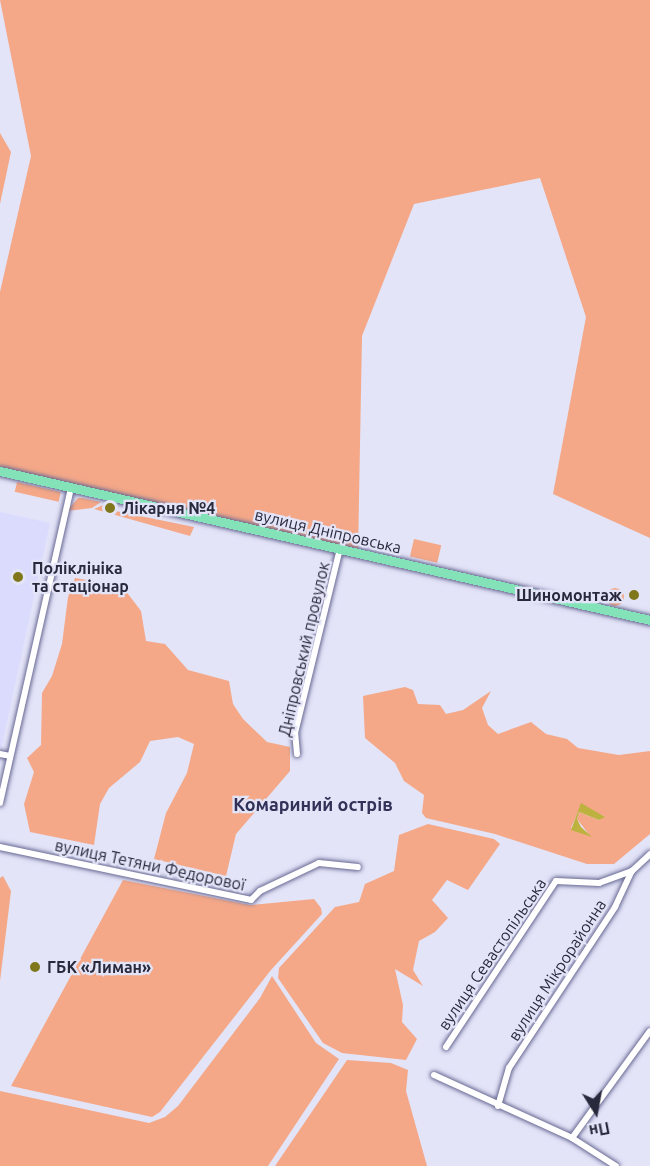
<!DOCTYPE html>
<html>
<head>
<meta charset="utf-8">
<style>
	body { margin:0 }
	#map { position:relative; width:650px; height:1166px; overflow:hidden; background:#e3e4f8; font-family:Ubuntu,sans-serif }
	div>[style] { position:absolute }
	[style*='--x'] { left:calc(var(--x)*1px); top:calc(var(--y)*1px); width:calc(var(--w)*1px); rotate:calc(var(--a)*1deg) }
	.built>* { inset:0; background:#dadbfd }
	.green>* { inset:0; background:#f4a888; transform-origin:0 0 }
	.round { border-radius:50% }
	.water>* { inset:0; background:#bdb240 }
	.roads { filter:drop-shadow(0 0 2px #686893) drop-shadow(0 0 2px #686893) }
	.minor>* { height:6px; margin:-3px; padding:0 3px; transform-origin:3px; border-radius:3px; background:#fff }
	.highway>* { height:9px; margin:-4.5px; padding:0 4.5px; transform-origin:4.5px; border-radius:4.5px; background:#84e2b8 }
	.dots>* { width:16px; height:16px; translate:-50% -50%; box-sizing:border-box; border:3px solid #e3e4f8; border-radius:50% }
	span { translate:-50% -50%; white-space:nowrap; text-align:center; line-height:1.15; -webkit-text-stroke:4.5px #e3e4f8; paint-order:stroke }
	.poi-label { font-size:16px; color:#29293c; font-weight:700 }
	.left { translate:0 -50%; text-align:left }
	.right { translate:-100% -50%; text-align:right }
	.street-label { font-size:16px; color:#29293c }
	.neighbourhood-label { font-size:18px; color:#323158; font-weight:700 }
	.north { position:absolute; left:566px; top:1082px; width:60px; height:60px; -webkit-text-stroke:4px #e3e4f8; paint-order:stroke; rotate:169deg; font-size:16px; font-weight:700; line-height:24px; text-align:center; color:#29293c }
	.north::after { content:''; display:block; margin:auto; width:21px; height:27px; background:#29293c; clip-path:polygon(50% 0,100% 100%,50% 72%,0 100%) }
</style>
</head>
<body>
<div id="map">
	<div class="built">
		<div style="clip-path:polygon(0 512px,50px 523px,1px 749px,0 748px)"></div>
	</div>
	<div class="green">
		<div style="clip-path:polygon(0 0,650px 0,650px 538px,553px 494px,586px 317px,540px 178px,414px 204px,362px 336px,358px 555px,0 472px,0 292px,31px 156px)"></div>
		<div style="clip-path:polygon(0 133px,11px 152px,0 204px)"></div>
		<div style="left:17px;top:482px;width:45px;height:10px;rotate:13deg"></div>
		<div style="clip-path:polygon(78px 498px,82px 498px,101px 502px,92px 508px,67px 511px)"></div>
		<div style="clip-path:polygon(103px 505px,111px 510px,194px 527px,190px 536px,94px 509px)"></div>
		<div style="left:414px;top:539px;width:28px;height:18px;rotate:13deg"></div>
		<div style="clip-path:polygon(75px 578px,122px 586px,141px 611px,146px 641px,165px 644px,188px 670px,229px 681px,233px 704px,243px 719px,267px 742px,290px 747px,290px 771px,236px 834px,226px 876px,154px 859px,166px 813px,187px 773px,194px 744px,178px 737px,150px 741px,140px 762px,109px 788px,100px 804px,94px 845px,30px 832px,24px 804px,34px 772px,27px 758px,41px 745px,42px 693px,52px 676px,62px 644px,68px 597px)"></div>
		<div class="round" style="left:606px;top:588px;width:18px;height:18px"></div>
		<div style="clip-path:polygon(evenodd,405px 687px,413px 690px,418px 704px,440px 705px,446px 714px,463px 710px,491px 691px,482px 708px,488px 725px,498px 734px,531px 722px,546px 734px,567px 739px,578px 748px,619px 755px,650px 751px,650px 834px,614px 864px,587px 864px,495px 834px,426px 818px,422px 813px,424px 795px,404px 781px,395px 763px,365px 738px,363px 696px,405px 687px,584px 807px,603px 816px,599px 820px,579px 812px,577px 819px,590px 836px,571px 828px,578px 812px,584px 807px)"></div>
		<div style="clip-path:polygon(428px 824px,494px 839px,500px 844px,468px 890px,447px 880px,432px 900px,448px 918px,435px 932px,419px 941px,413px 970px,423px 986px,395px 969px,403px 1005px,402px 1022px,417px 1039px,406px 1060px,342px 1053px,323px 1043px,278px 978px,279px 968px,335px 907px,359px 902px,365px 884px,394px 871px,399px 835px)"></div>
		<div style="clip-path:polygon(3px 876px,11px 891px,0 981px,0 878px)"></div>
		<div style="clip-path:polygon(123px 880px,250px 905px,314px 899px,321px 908px,322px 914px,271px 970px,160px 1112px,152px 1117px,11px 1086px)"></div>
		<div style="clip-path:polygon(272px 976px,316px 1043px,339px 1059px,268px 1166px,0 1166px,0 1091px,149px 1123px,165px 1117px,178px 1106px,260px 998px)"></div>
		<div style="clip-path:polygon(347px 1060px,391px 1063px,408px 1070px,406px 1091px,427px 1166px,275px 1166px)"></div>
	</div>
	<div class="water">
		<div style="clip-path:polygon(581px 803px,605px 817px,599px 820px,579px 812px,577px 819px,581px 827px,592px 837px,571px 830px)"></div>
	</div>
	<div class="roads">
		<div class="minor">
			<div style="--x:0;--y:754;--w:10;--a:11"></div>
			<div style="--x:297;--y:754;--w:21;--a:-95"></div>
			<div style="--x:295;--y:733;--w:189;--a:-76.3"></div>
			<div style="--x:0;--y:803;--w:324;--a:-77.3"></div>
			<div style="--x:0;--y:847;--w:257;--a:11.9"></div>
			<div style="--x:251;--y:900;--w:13;--a:-45"></div>
			<div style="--x:260;--y:891;--w:65;--a:-25.4"></div>
			<div style="--x:319;--y:863;--w:39;--a:6"></div>
			<div style="--x:446;--y:1047;--w:199;--a:-56.5"></div>
			<div style="--x:556;--y:881;--w:43;--a:2.7"></div>
			<div style="--x:599;--y:883;--w:35;--a:-20"></div>
			<div style="--x:434;--y:1075;--w:152;--a:24.5"></div>
			<div style="--x:572;--y:1138;--w:52;--a:32.5"></div>
			<div style="--x:498;--y:1106;--w:40;--a:-74"></div>
			<div style="--x:509;--y:1068;--w:193;--a:-56.6"></div>
			<div style="--x:615;--y:907;--w:40;--a:-65"></div>
			<div style="--x:632;--y:871;--w:25;--a:-43"></div>
			<div style="--x:572;--y:1138;--w:132;--a:-53.9"></div>
		</div>
		<div class="highway">
			<div style="--x:0;--y:471;--w:667;--a:12.91"></div>
		</div>
	</div>
	<div class="dots">
		<div style="left:110px;top:508px;background:#80771c"></div>
		<div style="left:18px;top:577px;background:#80771c"></div>
		<div style="left:634px;top:595px;background:#80771c"></div>
		<div style="left:35px;top:967px;background:#80771c"></div>
	</div>
	<div class="poi-label">
		<span class="left" style="left:122px;top:508px">Лікарня №4</span>
		<span class="left" style="left:32px;top:577px">Поліклініка<br>та стаціонар</span>
		<span class="right" style="left:622px;top:595px">Шиномонтаж</span>
		<span class="left" style="left:47px;top:967px">ГБК «Лиман»</span>
	</div>
	<div class="street-label">
		<span style="left:328px;top:531px;rotate:13deg">вулиця Дніпровська</span>
		<span style="left:304px;top:649px;rotate:-77deg">Дніпровський провулок</span>
		<span style="left:150px;top:865px;rotate:12deg">вулиця Тетяни Федорової</span>
		<span style="left:492px;top:954px;rotate:-56deg">вулиця Севастопільська</span>
		<span style="left:557px;top:970px;rotate:-57deg">вулиця Мікрорайонна</span>
	</div>
	<div class="neighbourhood-label">
		<span style="left:313px;top:804px">Комариний острів</span>
	</div>
	<div class="north">Пн</div>
</div>
</body>
</html>
